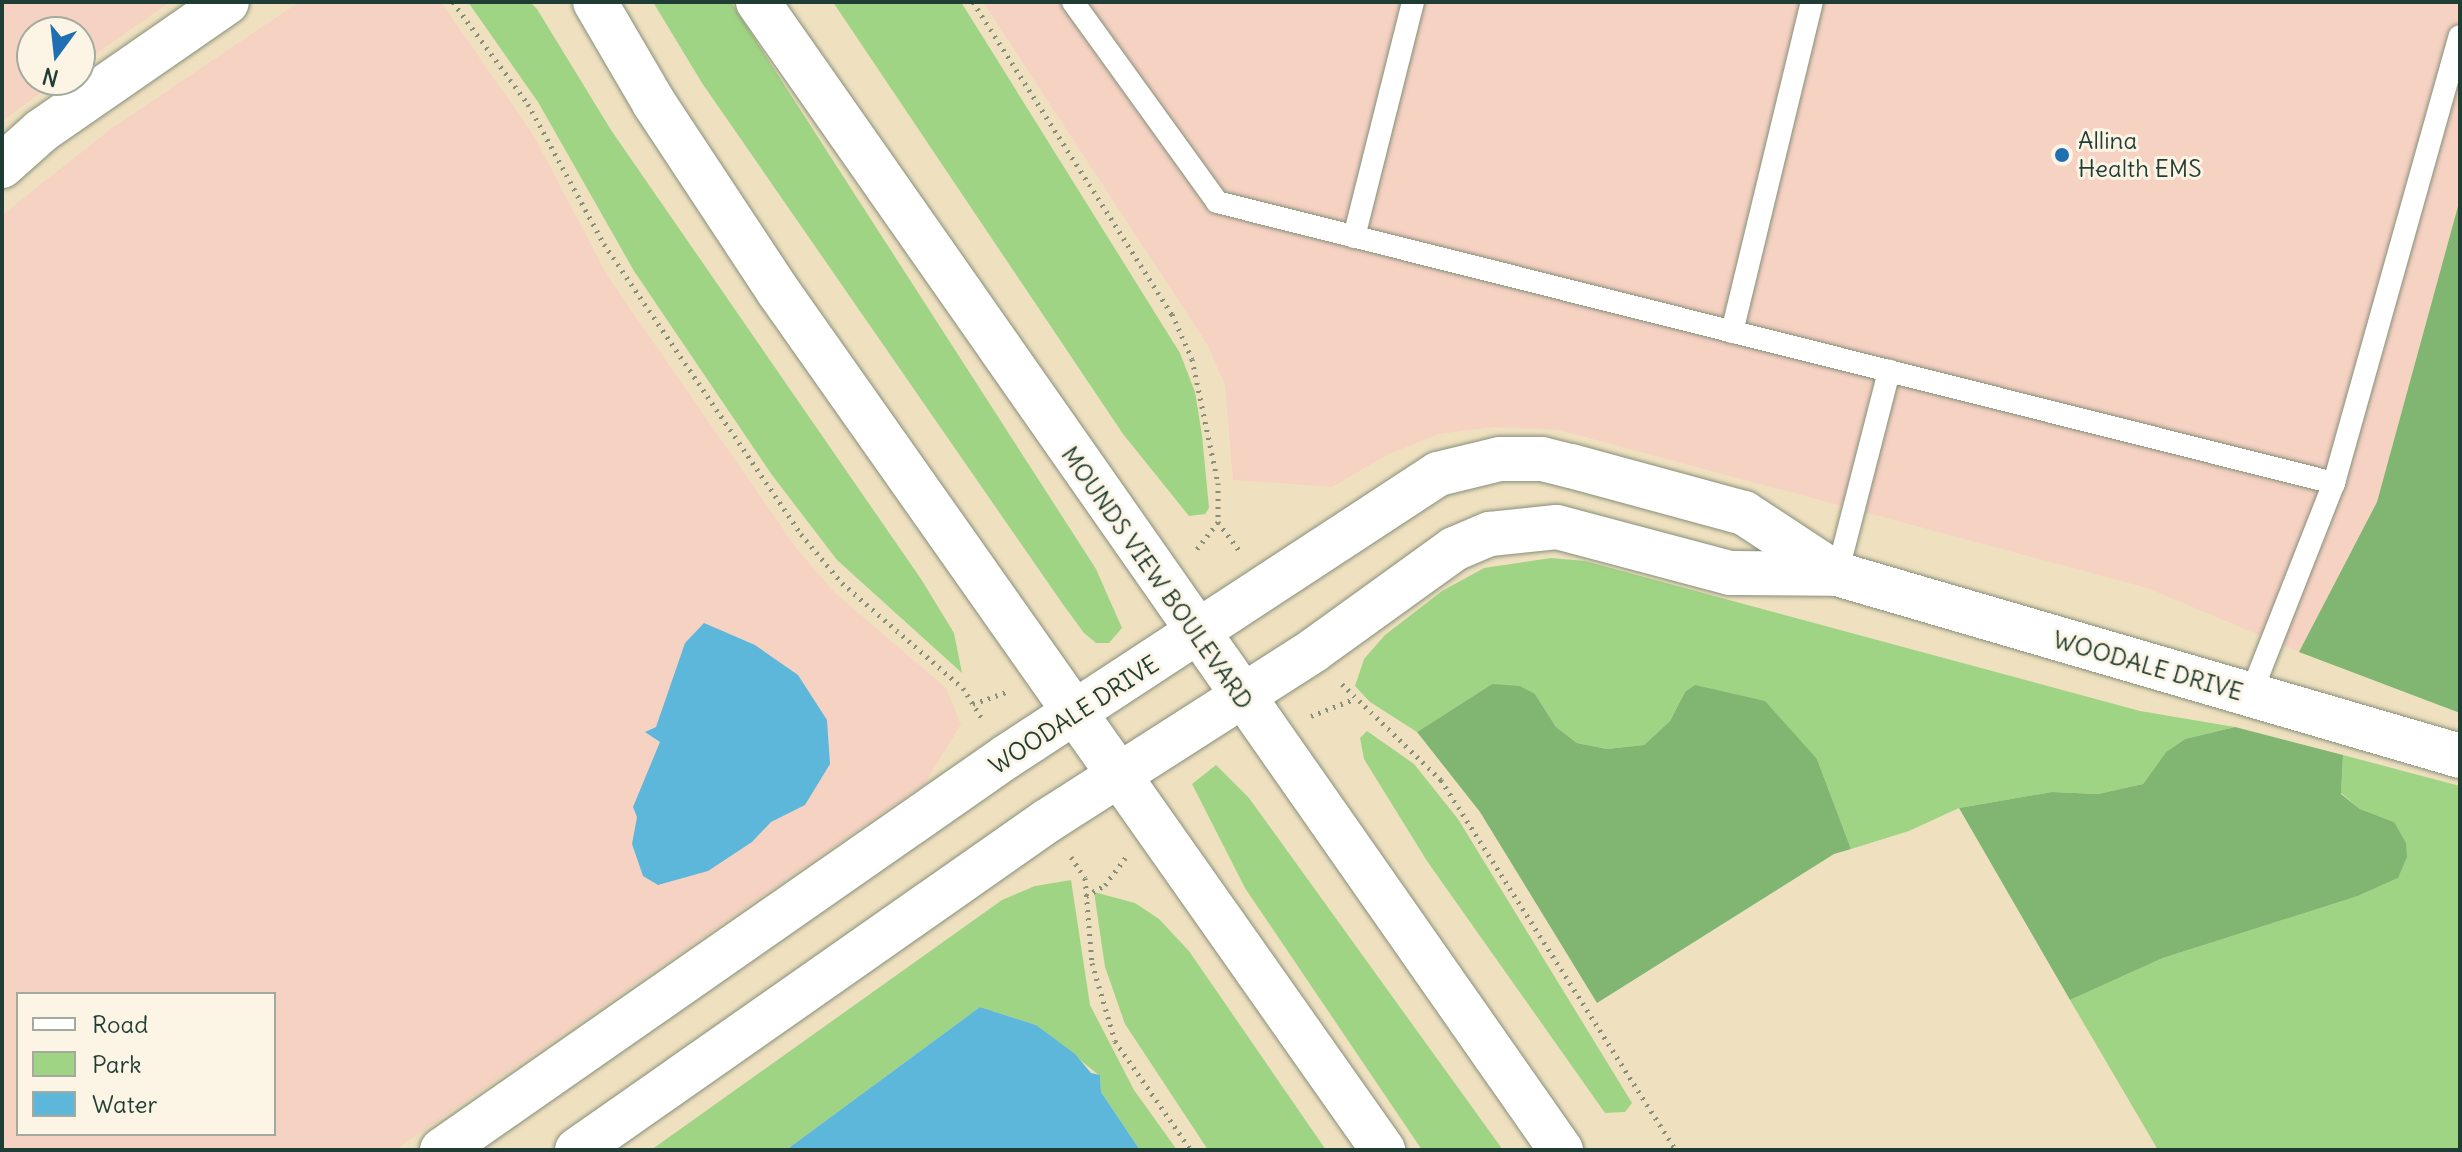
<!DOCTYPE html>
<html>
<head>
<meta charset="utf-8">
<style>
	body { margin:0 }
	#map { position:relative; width:2462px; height:1152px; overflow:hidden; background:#efe1c0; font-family:Delius,sans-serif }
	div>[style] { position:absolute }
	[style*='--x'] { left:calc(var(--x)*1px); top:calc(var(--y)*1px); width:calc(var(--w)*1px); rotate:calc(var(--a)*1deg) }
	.built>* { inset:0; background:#f6d2c3 }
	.green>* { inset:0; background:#a0d485 }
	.forest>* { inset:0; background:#80b672 }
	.water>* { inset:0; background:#5db7da }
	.path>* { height:5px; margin-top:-2.5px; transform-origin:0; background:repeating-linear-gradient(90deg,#878f7a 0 2px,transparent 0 8px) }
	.roads { filter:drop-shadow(0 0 2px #878f7a) drop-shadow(0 0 2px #878f7a) }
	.service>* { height:22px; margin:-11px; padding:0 11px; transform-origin:11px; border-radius:11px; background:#fff }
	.tertiary>* { height:44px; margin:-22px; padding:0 22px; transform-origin:22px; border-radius:22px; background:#fff }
	.primary>* { height:44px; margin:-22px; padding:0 22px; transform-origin:22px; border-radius:22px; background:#fff }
	.dots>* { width:22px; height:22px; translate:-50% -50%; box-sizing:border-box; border:4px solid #fcf5e5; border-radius:50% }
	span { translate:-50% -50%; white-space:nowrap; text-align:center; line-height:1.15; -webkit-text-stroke:6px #fcf5e5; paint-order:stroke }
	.poi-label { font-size:24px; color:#1f3d34 }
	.left { translate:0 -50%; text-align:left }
	.street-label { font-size:24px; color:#1f3d34 }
	.frame { position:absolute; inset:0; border:4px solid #1f3d34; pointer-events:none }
	.legend { position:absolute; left:16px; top:992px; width:260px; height:144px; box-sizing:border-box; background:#fcf5e5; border:2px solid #a4ab9e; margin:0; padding:10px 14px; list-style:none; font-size:24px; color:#1f3d34 }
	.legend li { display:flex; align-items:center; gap:16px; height:40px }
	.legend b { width:40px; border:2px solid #a4ab9e }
	.north { position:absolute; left:16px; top:16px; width:80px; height:80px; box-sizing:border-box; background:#fcf5e5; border:2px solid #a4ab9e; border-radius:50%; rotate:195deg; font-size:22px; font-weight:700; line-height:32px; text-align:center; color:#1f3d34 }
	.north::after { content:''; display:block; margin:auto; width:28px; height:36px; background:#1f6fb2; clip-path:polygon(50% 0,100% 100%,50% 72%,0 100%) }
</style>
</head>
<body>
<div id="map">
	<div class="built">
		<div style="clip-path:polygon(2px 2px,170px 2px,80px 65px,80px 32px,32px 32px,32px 80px,59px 80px,2px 121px)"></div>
		<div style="clip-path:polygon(evenodd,299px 2px,441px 2px,534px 136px,608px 277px,797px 549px,835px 593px,946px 688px,961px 724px,925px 783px,395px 1150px,2px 1150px,2px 215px,112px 128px,299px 2px,18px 994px,274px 994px,274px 1134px,18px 1134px,18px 994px)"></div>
		<div style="clip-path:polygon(983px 2px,2460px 2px,2460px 199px,2377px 502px,2299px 652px,2147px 588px,1559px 430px,1493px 427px,1439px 434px,1389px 454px,1332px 487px,1233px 480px,1225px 385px,1207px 344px)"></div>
	</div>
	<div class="green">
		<div style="clip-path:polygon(468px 2px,530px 2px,537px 9px,611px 130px,921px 579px,954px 633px,962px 673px,837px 560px,772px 475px,634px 271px,538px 102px)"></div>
		<div style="clip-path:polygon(653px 2px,731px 2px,1096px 569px,1122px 628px,1109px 643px,1096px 643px,1084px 633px,1062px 603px,702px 83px)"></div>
		<div style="clip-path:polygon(833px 2px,961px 2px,1180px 353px,1195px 392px,1202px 435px,1209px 508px,1205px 514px,1189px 516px,1123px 434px)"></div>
		<div style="clip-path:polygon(1551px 558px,1585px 561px,2140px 711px,2235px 727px,2185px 739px,2166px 752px,2143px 784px,2098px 794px,2052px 792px,1959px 808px,1909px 831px,1851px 849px,1817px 759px,1685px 692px,1670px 721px,1644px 745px,1607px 749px,1577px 743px,1556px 727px,1535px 694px,1492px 684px,1417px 732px,1370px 702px,1355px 686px,1364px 659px,1385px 635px,1442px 591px,1484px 568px)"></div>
		<div style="clip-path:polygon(1367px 731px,1414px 764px,1458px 819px,1632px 1103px,1625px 1112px,1605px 1113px,1427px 861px,1364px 759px,1360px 738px)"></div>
		<div style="clip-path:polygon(2343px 755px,2460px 786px,2460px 1150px,2158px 1150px,2070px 1000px,2163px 958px,2358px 896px,2398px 878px,2394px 822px,2360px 809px,2341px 793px)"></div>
		<div style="clip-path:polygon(1216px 765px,1249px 798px,1503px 1150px,1422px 1150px,1245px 888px,1192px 784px)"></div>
		<div style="clip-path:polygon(1071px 880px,1090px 1005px,1134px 1090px,1177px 1150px,1140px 1150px,1101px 1092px,1100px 1076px,1036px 1025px,980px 1007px,786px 1150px,651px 1150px,1002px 900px,1035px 886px)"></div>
		<div style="clip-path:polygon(1094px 892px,1135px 903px,1159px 919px,1189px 951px,1326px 1150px,1208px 1150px,1125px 1024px,1105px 967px)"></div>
	</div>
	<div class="forest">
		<div style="clip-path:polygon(2460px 199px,2460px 713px,2299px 652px,2377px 502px)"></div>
		<div style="clip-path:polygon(1492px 684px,1520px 686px,1535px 694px,1556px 727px,1577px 743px,1607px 749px,1644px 745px,1670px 721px,1685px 692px,1695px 685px,1765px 701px,1817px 759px,1851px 849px,1834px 854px,1597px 1003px,1480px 812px,1417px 732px)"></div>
		<div style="clip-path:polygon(2235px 727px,2343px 755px,2341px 794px,2360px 809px,2394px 822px,2406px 843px,2407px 857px,2398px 878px,2358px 896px,2163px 958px,2070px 1000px,1959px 808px,2052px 792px,2098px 794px,2143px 784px,2166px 752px,2185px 739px)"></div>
	</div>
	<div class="water">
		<div style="clip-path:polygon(704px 623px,755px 645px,798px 675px,827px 720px,830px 764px,805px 805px,771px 822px,752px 842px,708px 871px,658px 885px,643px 876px,632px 844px,637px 817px,633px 807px,660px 742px,645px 732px,656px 727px,685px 643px)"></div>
		<div style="clip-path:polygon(980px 1007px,1036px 1025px,1075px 1054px,1091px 1073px,1100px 1075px,1101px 1092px,1140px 1150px,786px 1150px)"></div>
	</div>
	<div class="path">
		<div style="--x:453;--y:2;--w:127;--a:53.7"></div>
		<div style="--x:528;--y:104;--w:159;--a:61.5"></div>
		<div style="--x:604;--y:244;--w:351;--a:55.8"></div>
		<div style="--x:801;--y:534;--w:64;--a:50.1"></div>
		<div style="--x:842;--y:583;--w:160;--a:41"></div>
		<div style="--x:963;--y:688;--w:38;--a:58"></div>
		<div style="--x:973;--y:2;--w:370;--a:57.5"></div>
		<div style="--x:1172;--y:314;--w:49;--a:66"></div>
		<div style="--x:1192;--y:359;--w:127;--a:78.2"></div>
		<div style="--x:1218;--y:483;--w:39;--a:90"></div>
		<div style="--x:1218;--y:522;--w:39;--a:128"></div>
		<div style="--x:1218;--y:522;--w:39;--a:53"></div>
		<div style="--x:1342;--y:684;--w:138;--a:44.1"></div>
		<div style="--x:1441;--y:780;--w:438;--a:57.6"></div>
		<div style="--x:973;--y:704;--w:35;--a:-20"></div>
		<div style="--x:1311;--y:716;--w:46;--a:-21.6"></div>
		<div style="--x:1071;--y:857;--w:25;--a:56"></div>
		<div style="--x:1085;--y:878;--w:85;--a:85.3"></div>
		<div style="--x:1092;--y:963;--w:81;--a:73.6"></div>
		<div style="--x:1115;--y:1041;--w:133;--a:55.1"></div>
		<div style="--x:1086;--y:896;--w:22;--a:-30"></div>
		<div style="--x:1105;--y:885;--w:34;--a:-53"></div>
	</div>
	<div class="roads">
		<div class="service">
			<div style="--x:1073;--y:2;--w:246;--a:54.2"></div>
			<div style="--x:1217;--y:202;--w:1152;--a:14.12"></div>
			<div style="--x:1354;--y:237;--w:242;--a:-75.9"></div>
			<div style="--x:1732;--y:332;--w:340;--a:-76.4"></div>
			<div style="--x:1837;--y:574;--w:210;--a:-75.6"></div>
			<div style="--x:2250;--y:696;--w:229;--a:-68.5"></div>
			<div style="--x:2334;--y:483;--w:464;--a:-74.3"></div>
		</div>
		<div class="tertiary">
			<div style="--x:2;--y:166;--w:52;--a:-41.9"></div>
			<div style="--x:41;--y:131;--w:226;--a:-34.7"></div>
			<div style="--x:442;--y:1150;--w:687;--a:-34.87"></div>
			<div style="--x:1006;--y:757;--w:516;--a:-33.23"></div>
			<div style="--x:1438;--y:474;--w:64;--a:-13.6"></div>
			<div style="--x:1500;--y:459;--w:42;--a:0"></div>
			<div style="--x:1542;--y:459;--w:30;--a:14"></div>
			<div style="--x:1571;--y:466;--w:179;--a:15.2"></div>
			<div style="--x:1744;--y:513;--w:111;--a:33.3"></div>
			<div style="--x:577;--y:1150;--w:574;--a:-34.99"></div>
			<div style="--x:1047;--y:821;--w:317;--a:-32.6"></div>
			<div style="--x:1314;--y:650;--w:173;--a:-35.8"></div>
			<div style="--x:1454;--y:549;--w:39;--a:-23"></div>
			<div style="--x:1490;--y:534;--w:67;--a:-6"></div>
			<div style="--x:1557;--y:527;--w:179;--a:14.9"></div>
			<div style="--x:1730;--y:573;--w:107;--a:0.5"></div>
			<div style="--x:1837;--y:574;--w:649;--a:16.28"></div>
		</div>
		<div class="primary">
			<div style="--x:595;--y:2;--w:117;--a:59.7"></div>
			<div style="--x:654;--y:103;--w:225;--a:56.6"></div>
			<div style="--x:778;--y:291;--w:1051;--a:54.84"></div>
			<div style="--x:758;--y:2;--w:1401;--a:55.03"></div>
		</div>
	</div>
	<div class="dots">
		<div style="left:2062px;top:155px;background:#1f6fb2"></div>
	</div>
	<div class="poi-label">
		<span class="left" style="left:2078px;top:155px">Allina<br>Health EMS</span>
	</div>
	<div class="street-label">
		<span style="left:1157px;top:578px;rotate:55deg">MOUNDS VIEW BOULEVARD</span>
		<span style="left:2148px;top:666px;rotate:16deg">WOODALE DRIVE</span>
		<span style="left:1074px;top:715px;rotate:-33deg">WOODALE DRIVE</span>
	</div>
	<div class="frame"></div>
	<ul class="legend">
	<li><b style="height:10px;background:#fff"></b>Road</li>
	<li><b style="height:22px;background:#a0d485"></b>Park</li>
	<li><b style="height:22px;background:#5db7da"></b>Water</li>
	</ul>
	<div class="north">N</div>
</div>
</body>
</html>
